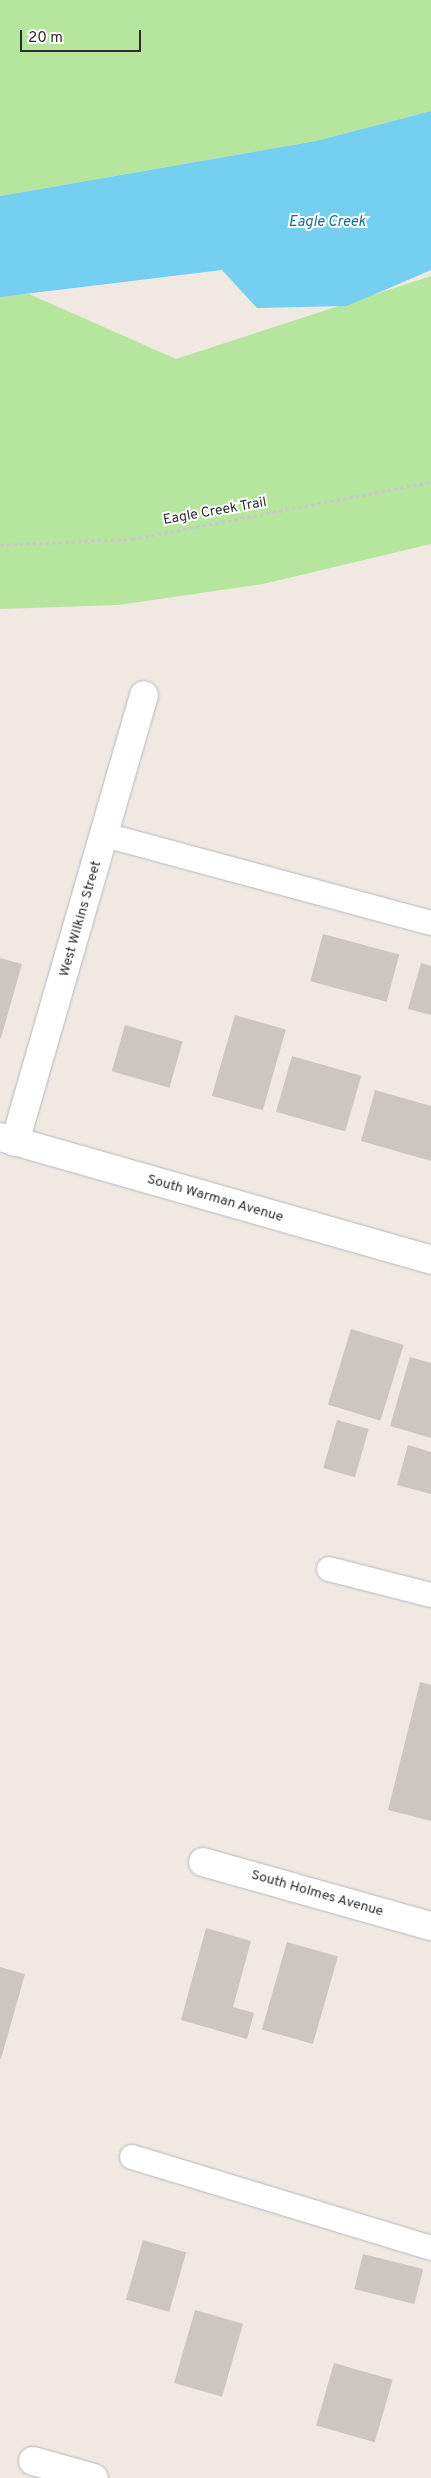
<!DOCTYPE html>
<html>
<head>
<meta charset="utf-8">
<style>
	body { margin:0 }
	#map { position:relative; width:431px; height:2478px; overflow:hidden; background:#efe9e1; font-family:Overpass,sans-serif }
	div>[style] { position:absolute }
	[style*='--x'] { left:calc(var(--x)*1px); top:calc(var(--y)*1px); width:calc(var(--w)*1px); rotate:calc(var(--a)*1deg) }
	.green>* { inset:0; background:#b6e59e }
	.water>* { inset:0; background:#75cff0 }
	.building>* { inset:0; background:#cbc7bf; transform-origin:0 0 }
	.path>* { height:3px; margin-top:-1.5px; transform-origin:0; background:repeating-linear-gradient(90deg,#c9c9c9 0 4px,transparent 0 6.5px) }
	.roads { filter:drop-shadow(0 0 1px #b4b7c1) drop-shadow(0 0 1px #b4b7c1) }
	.service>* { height:24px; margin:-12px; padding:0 12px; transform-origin:12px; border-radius:12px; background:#fff }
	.minor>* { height:28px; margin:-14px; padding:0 14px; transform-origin:14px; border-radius:14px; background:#fff }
	.secondary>* { height:28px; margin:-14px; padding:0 14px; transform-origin:14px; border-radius:14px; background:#fff }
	span { translate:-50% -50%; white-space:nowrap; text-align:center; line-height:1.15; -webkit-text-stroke:4px #fff; paint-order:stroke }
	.street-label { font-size:14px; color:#2e2e2e }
	.water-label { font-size:15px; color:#0d6fa3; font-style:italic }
	.scale { position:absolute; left:20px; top:30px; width:121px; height:22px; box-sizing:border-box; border:2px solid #2e2e2e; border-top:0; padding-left:6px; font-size:15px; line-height:18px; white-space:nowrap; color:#2e2e2e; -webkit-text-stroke:4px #fff; paint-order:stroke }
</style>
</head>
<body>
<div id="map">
	<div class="green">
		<div style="clip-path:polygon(0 0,431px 0,431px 111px,316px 141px,0 196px)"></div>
		<div style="clip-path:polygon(431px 276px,431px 544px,263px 584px,118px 605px,0 609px,0 295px,29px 294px,176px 359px)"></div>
	</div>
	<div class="water">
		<div style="clip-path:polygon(431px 111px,431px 270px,373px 295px,346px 306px,257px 308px,222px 270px,0 297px,0 196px,316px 141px)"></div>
	</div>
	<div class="building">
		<div style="left:323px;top:934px;width:79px;height:49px;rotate:15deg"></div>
		<div style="clip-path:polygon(0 958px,22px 964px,1px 1038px,0 1038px)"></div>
		<div style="clip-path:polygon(421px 963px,431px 966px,431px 1015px,408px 1009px)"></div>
		<div style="left:235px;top:1015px;width:53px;height:84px;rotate:16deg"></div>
		<div style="left:125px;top:1025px;width:60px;height:48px;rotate:16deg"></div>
		<div style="left:292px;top:1056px;width:72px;height:58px;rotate:16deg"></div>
		<div style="clip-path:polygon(375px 1090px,431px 1106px,431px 1161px,361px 1141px)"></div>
		<div style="left:351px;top:1329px;width:55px;height:79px;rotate:17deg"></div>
		<div style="clip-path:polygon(410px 1357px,431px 1363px,431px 1438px,390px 1426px)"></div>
		<div style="left:337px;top:1420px;width:33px;height:50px;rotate:16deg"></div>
		<div style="clip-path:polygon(408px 1445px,431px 1452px,431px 1494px,397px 1485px)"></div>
		<div style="clip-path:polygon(420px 1682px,431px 1685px,431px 1821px,388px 1810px)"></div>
		<div style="clip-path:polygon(206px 1928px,251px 1941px,233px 2007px,254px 2013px,247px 2039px,181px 2020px)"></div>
		<div style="left:287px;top:1942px;width:53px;height:91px;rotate:16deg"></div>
		<div style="clip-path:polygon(0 1967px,25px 1974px,1px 2059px,0 2059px)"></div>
		<div style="left:143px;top:2240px;width:45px;height:62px;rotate:16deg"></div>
		<div style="left:363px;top:2254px;width:62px;height:36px;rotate:14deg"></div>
		<div style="left:195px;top:2310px;width:50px;height:76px;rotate:16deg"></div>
		<div style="left:334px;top:2363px;width:61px;height:65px;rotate:16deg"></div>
	</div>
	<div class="path">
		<div style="--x:0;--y:545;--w:132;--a:-2.6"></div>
		<div style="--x:132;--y:539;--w:304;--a:-10.8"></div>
	</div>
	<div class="roads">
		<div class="service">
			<div style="--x:105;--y:835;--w:338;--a:15.1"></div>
			<div style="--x:329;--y:1569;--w:105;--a:14.3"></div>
			<div style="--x:132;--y:2157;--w:313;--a:16.9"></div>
		</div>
		<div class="minor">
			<div style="--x:15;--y:1142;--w:465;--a:-73.9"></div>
			<div style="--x:203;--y:1862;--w:237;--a:15.7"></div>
			<div style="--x:33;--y:2461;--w:63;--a:15.6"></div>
		</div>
		<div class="secondary">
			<div style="--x:0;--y:1137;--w:448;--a:15.9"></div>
		</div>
	</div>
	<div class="street-label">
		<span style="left:215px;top:512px;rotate:-10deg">Eagle Creek Trail</span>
		<span style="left:81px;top:919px;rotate:-74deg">West Wilkins Street</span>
		<span style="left:215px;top:1199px;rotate:16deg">South Warman Avenue</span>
		<span style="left:317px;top:1894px;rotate:16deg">South Holmes Avenue</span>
	</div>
	<div class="water-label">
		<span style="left:327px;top:223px">Eagle Creek</span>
	</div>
	<div class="scale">20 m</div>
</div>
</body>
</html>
